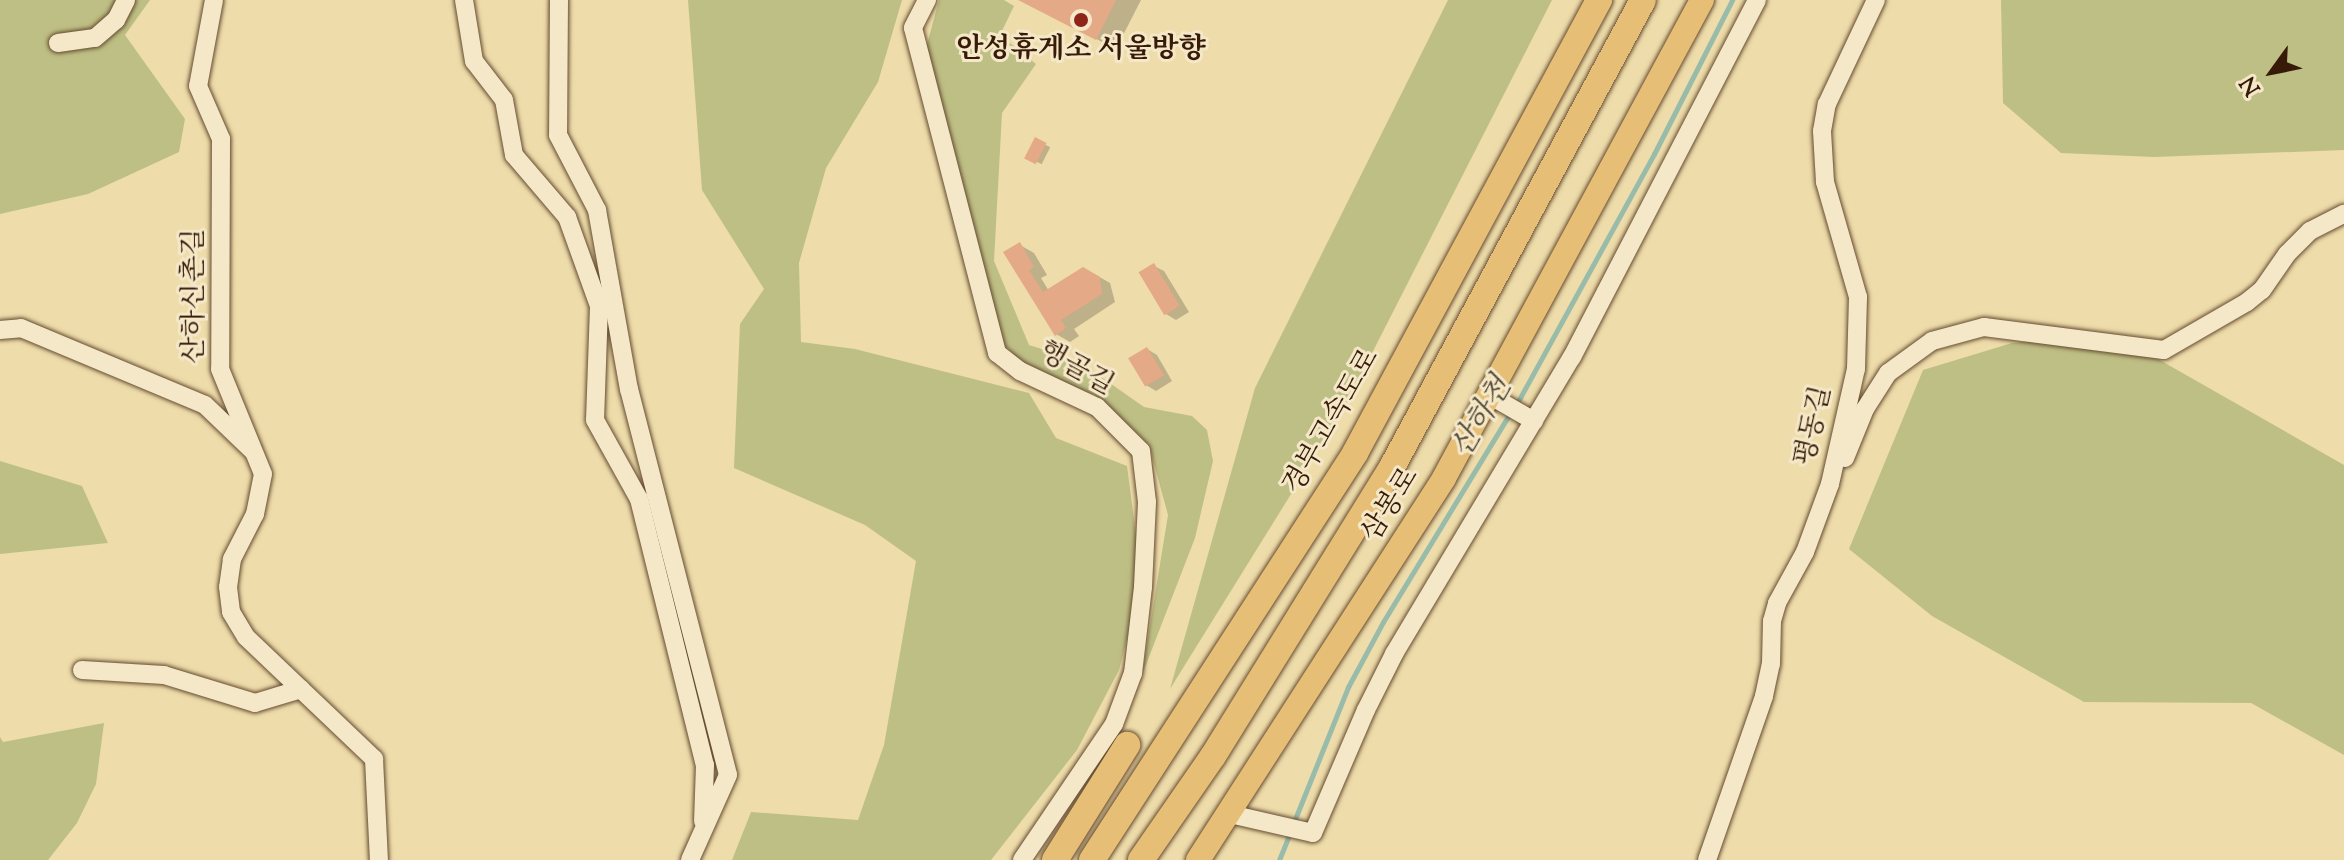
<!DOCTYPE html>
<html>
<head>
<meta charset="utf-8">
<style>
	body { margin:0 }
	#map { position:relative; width:2344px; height:860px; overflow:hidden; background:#eedcaa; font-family:"Sorts Mill Goudy","Noto Serif KR",serif }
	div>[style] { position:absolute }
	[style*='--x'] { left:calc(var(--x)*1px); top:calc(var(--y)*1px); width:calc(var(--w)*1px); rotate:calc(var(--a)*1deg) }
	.green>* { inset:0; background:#bebf85 }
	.shadow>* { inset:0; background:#0003; transform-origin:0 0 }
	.stream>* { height:5px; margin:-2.5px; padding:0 2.5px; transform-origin:2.5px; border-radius:2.5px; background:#99bcaa }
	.building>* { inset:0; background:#e4a986; transform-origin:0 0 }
	.roads { filter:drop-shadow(0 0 2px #654b30) drop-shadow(0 0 2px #654b30) }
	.minor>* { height:18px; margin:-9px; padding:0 9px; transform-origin:9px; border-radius:9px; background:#f4e8c8 }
	.major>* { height:24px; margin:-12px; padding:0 12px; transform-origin:12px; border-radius:12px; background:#e7be75 }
	.highway>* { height:26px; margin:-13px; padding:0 13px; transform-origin:13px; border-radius:13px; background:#e7be75 }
	.dots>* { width:22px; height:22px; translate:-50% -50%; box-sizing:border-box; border:4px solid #f4e8c8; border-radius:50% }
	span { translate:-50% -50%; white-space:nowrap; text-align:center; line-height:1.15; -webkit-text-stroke:6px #f4e8c8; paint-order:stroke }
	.poi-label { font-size:28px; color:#371b08; font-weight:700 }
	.street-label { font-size:28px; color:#371b08 }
	.water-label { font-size:30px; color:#544b39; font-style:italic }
	.north { position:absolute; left:2232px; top:32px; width:80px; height:80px; -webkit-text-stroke:6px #f4e8c8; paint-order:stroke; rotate:237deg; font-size:22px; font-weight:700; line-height:32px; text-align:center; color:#371b08 }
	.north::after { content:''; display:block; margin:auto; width:28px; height:36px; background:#371b08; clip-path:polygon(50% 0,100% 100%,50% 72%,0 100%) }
</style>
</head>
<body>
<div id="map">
	<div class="green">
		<div style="clip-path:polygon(0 0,150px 0,125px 35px,185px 119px,179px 152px,88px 194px,0 214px)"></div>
		<div style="clip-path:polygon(688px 0,902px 0,878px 82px,826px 168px,799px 263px,801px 342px,855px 349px,1029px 393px,1056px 438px,1127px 466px,1142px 581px,1119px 670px,1077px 750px,991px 860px,732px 860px,751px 812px,858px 820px,884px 745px,916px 561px,865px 525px,734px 468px,740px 324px,764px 289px,702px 190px)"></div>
		<div style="clip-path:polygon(939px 0,1004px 0,1014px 6px,1000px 35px,1036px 64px,1002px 113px,994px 261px,1029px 345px,1077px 360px,1144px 407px,1192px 416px,1207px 430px,1213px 461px,1195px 538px,1142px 675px,1168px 515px,1149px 445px,1093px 394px,1020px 371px,1026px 367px,994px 334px,925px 52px)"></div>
		<div style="clip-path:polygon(1448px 0,1552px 0,1342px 412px,1170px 689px,1255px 388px)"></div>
		<div style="clip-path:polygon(2001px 0,2344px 0,2344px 150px,2154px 157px,2061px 153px,2003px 103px)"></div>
		<div style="clip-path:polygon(2114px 334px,2344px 465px,2344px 755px,2251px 703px,2084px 702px,1932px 616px,1849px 549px,1923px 370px,2012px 343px)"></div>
		<div style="clip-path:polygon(0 461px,82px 486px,108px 543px,0 554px)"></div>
		<div style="clip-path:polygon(104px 723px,96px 784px,77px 823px,48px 860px,0 860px,0 737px,3px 742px)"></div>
	</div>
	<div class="shadow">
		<div style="clip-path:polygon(1020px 0,1141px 0,1116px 49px)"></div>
		<div style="left:1036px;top:140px;width:16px;height:19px;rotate:27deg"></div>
		<div style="clip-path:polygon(1020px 245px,1034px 253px,1047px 275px,1041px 278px,1049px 291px,1096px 275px,1110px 283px,1115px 302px,1074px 329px,1079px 336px,1070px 342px,1056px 334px,1005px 253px)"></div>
		<div style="clip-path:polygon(1154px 266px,1164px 271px,1189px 312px,1176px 320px,1166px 314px)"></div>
		<div style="clip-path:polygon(1147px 349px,1157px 355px,1172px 381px,1156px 391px,1146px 385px)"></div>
	</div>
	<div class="stream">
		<div style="--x:1516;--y:405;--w:286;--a:-61.2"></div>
		<div style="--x:1654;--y:154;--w:173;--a:-63.1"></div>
		<div style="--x:1293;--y:824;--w:148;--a:-68.1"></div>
		<div style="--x:1348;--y:687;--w:74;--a:-61.7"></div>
		<div style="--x:1383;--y:622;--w:245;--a:-58.7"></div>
		<div style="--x:1279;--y:860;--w:29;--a:-68"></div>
	</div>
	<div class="building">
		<div style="clip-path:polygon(1018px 0,1116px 0,1096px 40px)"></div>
		<div style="left:1035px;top:137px;width:13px;height:24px;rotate:27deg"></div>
		<div style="clip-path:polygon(1020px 242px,1034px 267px,1029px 270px,1043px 292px,1083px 267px,1100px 277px,1102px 294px,1061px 320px,1066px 328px,1055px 336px,1003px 252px)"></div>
		<div style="left:1154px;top:263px;width:50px;height:18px;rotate:59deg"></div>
		<div style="left:1147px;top:347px;width:33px;height:22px;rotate:59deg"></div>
	</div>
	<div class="roads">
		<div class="minor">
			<div style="--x:214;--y:0;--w:87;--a:100.5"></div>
			<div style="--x:198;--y:86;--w:58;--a:66.5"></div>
			<div style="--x:221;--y:139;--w:230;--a:90.2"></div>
			<div style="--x:220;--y:369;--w:113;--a:67.7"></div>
			<div style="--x:263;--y:474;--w:41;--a:101.3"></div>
			<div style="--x:255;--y:514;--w:51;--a:117.1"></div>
			<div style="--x:232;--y:559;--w:28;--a:98"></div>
			<div style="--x:228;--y:587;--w:25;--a:83"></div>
			<div style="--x:231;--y:612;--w:29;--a:59"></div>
			<div style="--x:246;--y:637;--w:177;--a:43.6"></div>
			<div style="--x:374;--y:759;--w:101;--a:87.2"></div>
			<div style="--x:464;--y:0;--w:62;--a:80.7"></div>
			<div style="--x:474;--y:61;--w:49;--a:52.4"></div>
			<div style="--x:504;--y:100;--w:56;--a:79.7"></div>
			<div style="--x:514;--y:155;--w:82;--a:49.5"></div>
			<div style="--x:567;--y:217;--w:95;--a:70.2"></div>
			<div style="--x:599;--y:306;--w:114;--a:92"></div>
			<div style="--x:595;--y:420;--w:90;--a:60.9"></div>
			<div style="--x:639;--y:499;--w:274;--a:76.1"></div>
			<div style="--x:705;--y:765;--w:56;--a:92"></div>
			<div style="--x:559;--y:0;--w:135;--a:90.4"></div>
			<div style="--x:558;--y:135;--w:85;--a:62.5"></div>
			<div style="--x:597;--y:210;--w:182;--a:79.9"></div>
			<div style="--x:629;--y:389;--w:398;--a:75.6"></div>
			<div style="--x:728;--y:775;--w:93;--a:114.1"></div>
			<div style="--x:927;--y:0;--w:31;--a:117"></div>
			<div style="--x:913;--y:28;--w:336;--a:75.5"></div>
			<div style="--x:997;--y:353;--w:29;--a:38"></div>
			<div style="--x:1020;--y:371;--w:85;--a:25.1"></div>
			<div style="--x:1097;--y:407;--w:62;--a:45"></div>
			<div style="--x:1141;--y:451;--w:51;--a:83.3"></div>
			<div style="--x:1147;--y:502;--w:85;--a:92.7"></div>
			<div style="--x:1143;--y:587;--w:87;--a:96.6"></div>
			<div style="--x:1133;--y:673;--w:54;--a:110.4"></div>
			<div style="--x:1114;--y:724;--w:164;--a:124.1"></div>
			<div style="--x:58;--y:43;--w:37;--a:-8"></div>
			<div style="--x:95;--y:38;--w:28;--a:-41"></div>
			<div style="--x:116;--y:20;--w:22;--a:-63"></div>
			<div style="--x:0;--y:330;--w:21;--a:-5"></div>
			<div style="--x:21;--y:328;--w:199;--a:22.7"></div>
			<div style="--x:205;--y:405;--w:65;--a:43.8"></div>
			<div style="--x:1489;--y:395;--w:52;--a:30"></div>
			<div style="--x:1845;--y:458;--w:53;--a:-67.8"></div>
			<div style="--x:1865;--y:409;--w:43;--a:-57.4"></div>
			<div style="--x:1888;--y:373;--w:54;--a:-36"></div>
			<div style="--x:1932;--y:341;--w:54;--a:-15.1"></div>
			<div style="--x:1984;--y:327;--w:181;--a:7.3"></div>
			<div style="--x:2164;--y:350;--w:96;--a:-30"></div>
			<div style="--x:2247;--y:302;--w:19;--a:-39"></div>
			<div style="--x:2262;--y:290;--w:44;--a:-55.2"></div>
			<div style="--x:2287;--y:254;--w:33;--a:-45"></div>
			<div style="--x:2310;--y:231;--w:38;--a:-27"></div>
			<div style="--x:82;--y:670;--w:82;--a:3.5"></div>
			<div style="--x:164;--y:675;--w:95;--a:17.1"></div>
			<div style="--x:255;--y:703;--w:48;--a:-16.9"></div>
			<div style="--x:1230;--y:814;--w:85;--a:12.9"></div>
			<div style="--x:1313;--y:833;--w:134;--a:-66.7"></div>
			<div style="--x:1366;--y:710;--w:63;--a:-63.4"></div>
			<div style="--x:1394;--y:654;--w:346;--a:-59.1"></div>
			<div style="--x:1572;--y:357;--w:402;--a:-62.6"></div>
			<div style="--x:1707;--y:860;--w:174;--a:-70.8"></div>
			<div style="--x:1764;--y:696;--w:33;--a:-78"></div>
			<div style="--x:1771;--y:664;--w:43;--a:-88.7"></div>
			<div style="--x:1772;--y:621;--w:19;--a:-74"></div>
			<div style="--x:1777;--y:603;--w:58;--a:-61.2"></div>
			<div style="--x:1805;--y:552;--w:72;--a:-69.8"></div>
			<div style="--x:1830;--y:484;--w:118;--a:-77.3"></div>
			<div style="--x:1856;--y:369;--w:72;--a:-88.4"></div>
			<div style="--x:1858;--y:297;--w:120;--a:-106"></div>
			<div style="--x:1825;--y:182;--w:51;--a:-93.4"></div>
			<div style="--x:1822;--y:131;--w:27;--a:-80"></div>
			<div style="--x:1827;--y:104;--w:115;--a:-64.8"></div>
		</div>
		<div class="major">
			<div style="--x:1198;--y:860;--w:454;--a:-57.2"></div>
			<div style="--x:1444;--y:478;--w:543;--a:-61.64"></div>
		</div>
		<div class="highway">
			<div style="--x:1055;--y:860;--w:136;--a:-57.9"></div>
			<div style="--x:1092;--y:860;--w:485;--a:-57.1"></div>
			<div style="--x:1355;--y:453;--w:515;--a:-61.69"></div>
			<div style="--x:1141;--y:860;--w:126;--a:-55.3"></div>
			<div style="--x:1213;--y:756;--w:338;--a:-58.2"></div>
			<div style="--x:1391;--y:469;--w:532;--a:-61.75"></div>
		</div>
	</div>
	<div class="dots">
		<div style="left:1081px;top:20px;background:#8f2418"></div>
	</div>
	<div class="poi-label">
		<span style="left:1081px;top:50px">안성휴게소 서울방향</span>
	</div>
	<div class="street-label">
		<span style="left:195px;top:296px;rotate:-90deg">산하신촌길</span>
		<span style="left:1076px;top:369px;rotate:29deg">행골길</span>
		<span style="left:1332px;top:422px;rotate:-60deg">경부고속도로</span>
		<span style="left:1814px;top:426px;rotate:-77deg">평동길</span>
		<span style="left:1391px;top:505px;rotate:-58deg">삼봉로</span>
	</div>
	<div class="water-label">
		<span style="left:1483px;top:418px;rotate:-59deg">산하천</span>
	</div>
	<div class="north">N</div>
</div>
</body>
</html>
